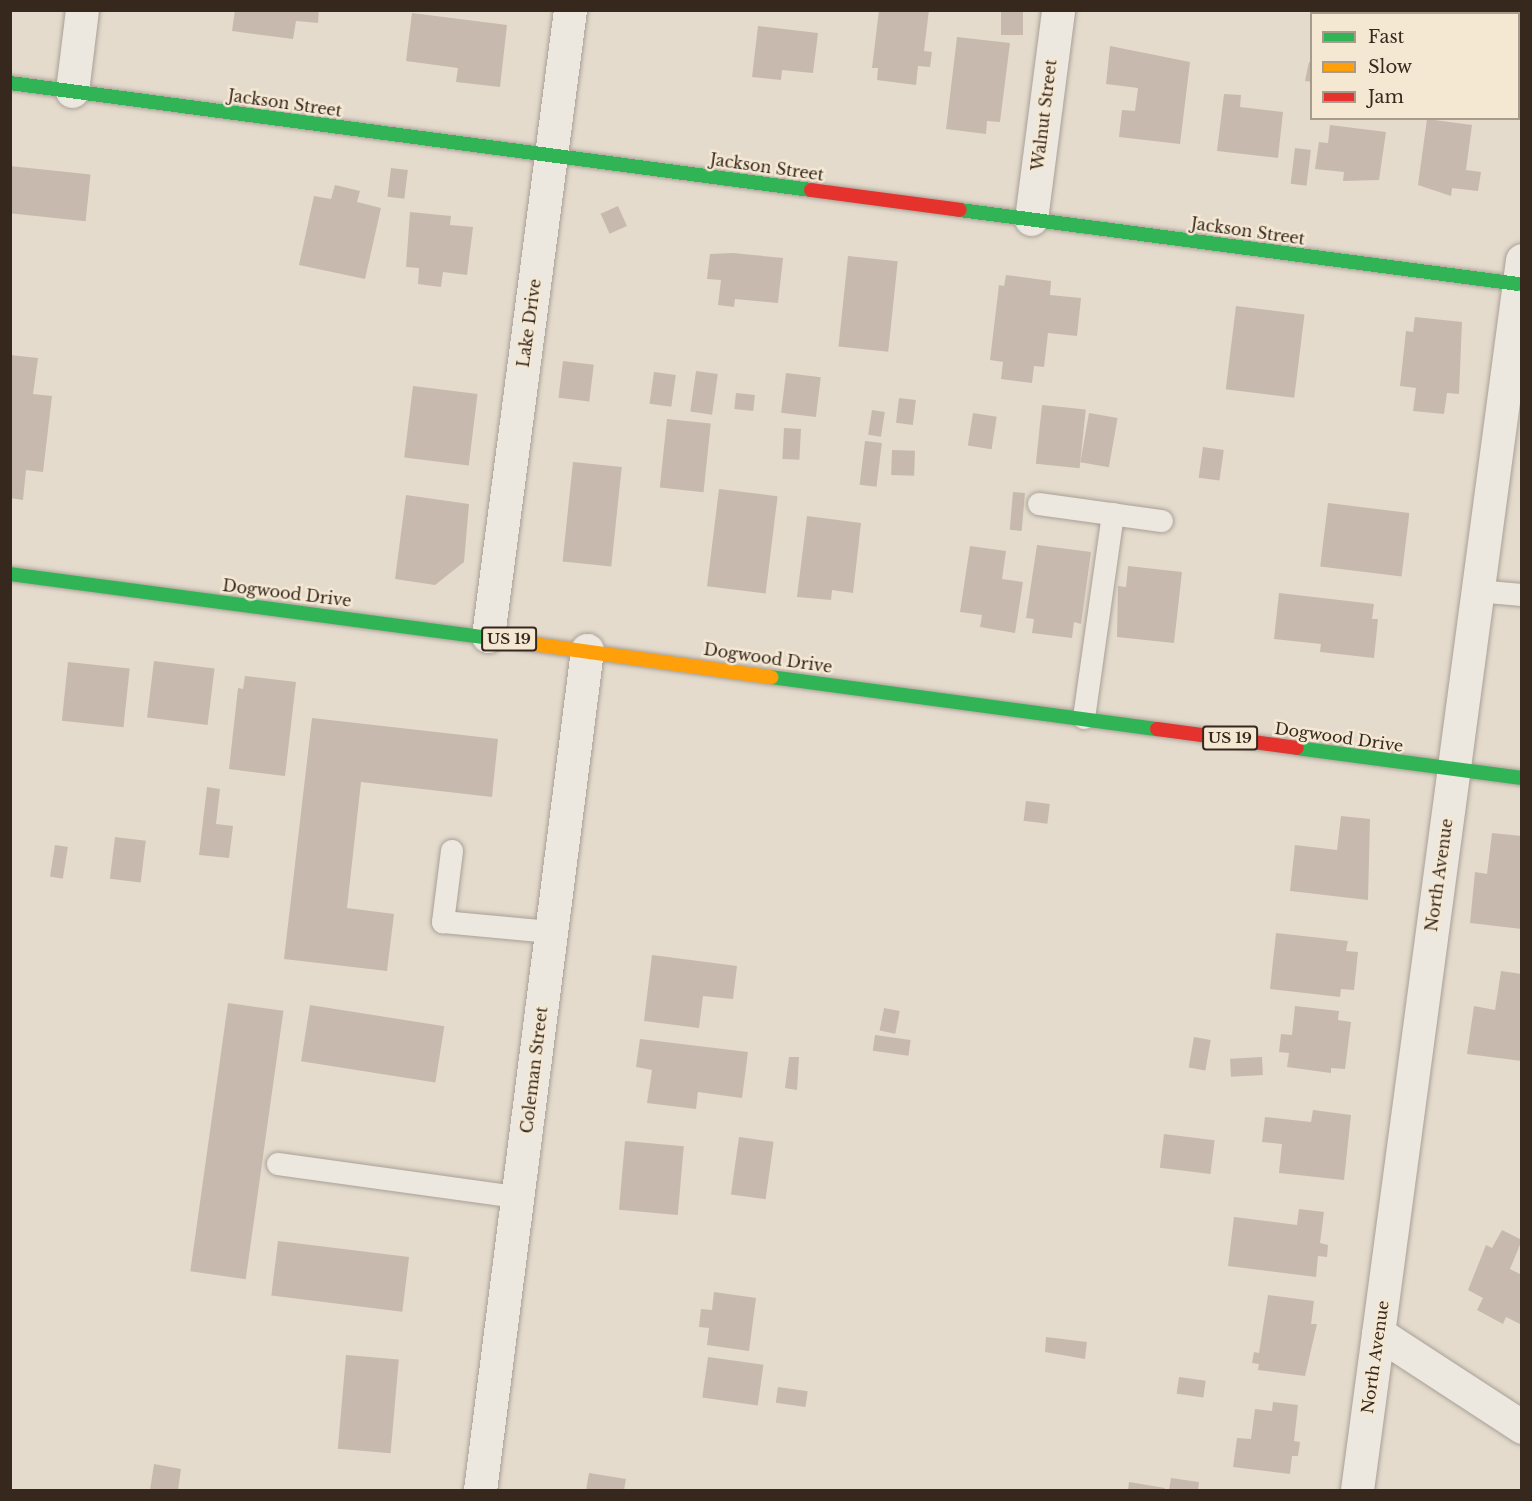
<!DOCTYPE html>
<html>
<head>
<meta charset="utf-8">
<style>
	body { margin:0 }
	#map { position:relative; width:1532px; height:1501px; overflow:hidden; background:#e4dbcd; font-family:"Libre Baskerville",serif }
	div>[style] { position:absolute }
	[style*='--x'] { left:calc(var(--x)*1px); top:calc(var(--y)*1px); width:calc(var(--w)*1px); rotate:calc(var(--a)*1deg) }
	.building>* { inset:0; background:#c7b9ae; transform-origin:0 0 }
	.roads { filter:drop-shadow(0 0 2px #a9a096) drop-shadow(0 0 2px #a9a096) }
	.lane>* { height:22px; margin:-11px; padding:0 11px; transform-origin:11px; border-radius:11px; background:#ece7df }
	.street>* { height:33px; margin:-16.5px; padding:0 16.5px; transform-origin:16.5px; border-radius:16.5px; background:#ece7df }
	.fast>* { height:14px; margin:-7px; padding:0 7px; transform-origin:7px; border-radius:7px; background:#30b455 }
	.slow>* { height:14px; margin:-7px; padding:0 7px; transform-origin:7px; border-radius:7px; background:#ff9f0a }
	.jam>* { height:14px; margin:-7px; padding:0 7px; transform-origin:7px; border-radius:7px; background:#e5322d }
	span { translate:-50% -50%; white-space:nowrap; text-align:center; line-height:1.15; -webkit-text-stroke:5px #f4e8d3; paint-order:stroke }
	.shield-label span { padding:2px 4px; background:#f4e8d3; border:2px solid; border-radius:4px; -webkit-text-stroke-width:0 }
	.shield-label { font-size:15px; color:#37281e; font-weight:700 }
	.street-label { font-size:16px; color:#37281e }
	.frame { position:absolute; inset:0; border:12px solid #37281e; pointer-events:none }
	.legend { position:absolute; left:1310px; top:12px; width:210px; height:108px; box-sizing:border-box; background:#f4e8d3; border:2px solid #a89b8b; margin:0; padding:8px 10px; list-style:none; font-size:18px; color:#37281e }
	.legend li { display:flex; align-items:center; gap:12px; height:30px }
	.legend b { width:30px; border:2px solid #a89b8b }
</style>
</head>
<body>
<div id="map">
	<div class="building">
		<div style="clip-path:polygon(235px 10px,319px 10px,318px 23px,296px 21px,293px 39px,232px 31px)"></div>
		<div style="clip-path:polygon(879px 10px,929px 10px,924px 51px,932px 52px,930px 67px,918px 66px,916px 85px,877px 80px,878px 68px,872px 68px)"></div>
		<div style="left:1001px;top:10px;width:22px;height:25px"></div>
		<div style="clip-path:polygon(1384px 10px,1461px 10px,1460px 14px)"></div>
		<div style="clip-path:polygon(412px 13px,507px 25px,500px 87px,456px 82px,458px 68px,406px 61px)"></div>
		<div style="clip-path:polygon(758px 26px,818px 33px,813px 73px,782px 70px,781px 80px,752px 77px)"></div>
		<div style="clip-path:polygon(957px 37px,1010px 43px,1000px 122px,987px 121px,986px 134px,946px 129px)"></div>
		<div style="clip-path:polygon(1110px 46px,1190px 62px,1180px 144px,1119px 137px,1122px 110px,1135px 111px,1138px 88px,1106px 84px)"></div>
		<div style="clip-path:polygon(1309px 62px,1312px 62px,1312px 82px,1305px 81px)"></div>
		<div style="clip-path:polygon(1224px 94px,1241px 95px,1240px 107px,1283px 112px,1278px 158px,1217px 151px)"></div>
		<div style="clip-path:polygon(1427px 119px,1472px 125px,1466px 170px,1481px 172px,1478px 191px,1452px 188px,1451px 196px,1418px 185px)"></div>
		<div style="clip-path:polygon(1330px 125px,1386px 132px,1379px 180px,1343px 181px,1344px 172px,1315px 169px,1319px 142px,1328px 143px)"></div>
		<div style="left:1295px;top:148px;width:16px;height:36px;rotate:7deg"></div>
		<div style="left:10px;top:166px;width:81px;height:47px;rotate:6deg"></div>
		<div style="left:391px;top:168px;width:17px;height:29px;rotate:7deg"></div>
		<div style="clip-path:polygon(335px 185px,360px 191px,357px 202px,381px 208px,365px 279px,299px 265px,314px 196px,331px 199px)"></div>
		<div style="left:618px;top:206px;width:22px;height:19px;rotate:66deg"></div>
		<div style="clip-path:polygon(410px 212px,451px 216px,450px 225px,473px 227px,467px 275px,443px 272px,441px 287px,418px 284px,419px 268px,406px 267px)"></div>
		<div style="clip-path:polygon(733px 253px,783px 258px,778px 303px,735px 299px,734px 307px,718px 305px,721px 280px,707px 279px,710px 254px)"></div>
		<div style="left:848px;top:256px;width:50px;height:91px;rotate:6deg"></div>
		<div style="clip-path:polygon(1006px 275px,1051px 281px,1050px 295px,1081px 298px,1077px 336px,1048px 333px,1044px 367px,1034px 366px,1032px 383px,1001px 379px,1003px 362px,990px 360px,999px 285px,1004px 286px)"></div>
		<div style="left:1236px;top:306px;width:69px;height:84px;rotate:7deg"></div>
		<div style="clip-path:polygon(1415px 317px,1462px 322px,1459px 394px,1447px 393px,1444px 414px,1413px 411px,1416px 388px,1400px 386px,1406px 331px,1413px 332px)"></div>
		<div style="clip-path:polygon(10px 355px,38px 358px,33px 394px,52px 396px,43px 472px,26px 470px,23px 500px,10px 498px)"></div>
		<div style="left:563px;top:361px;width:31px;height:37px;rotate:7deg"></div>
		<div style="left:696px;top:371px;width:22px;height:41px;rotate:8deg"></div>
		<div style="left:654px;top:372px;width:22px;height:32px;rotate:8deg"></div>
		<div style="left:786px;top:373px;width:35px;height:40px;rotate:7deg"></div>
		<div style="left:413px;top:386px;width:65px;height:72px;rotate:7deg"></div>
		<div style="left:736px;top:393px;width:19px;height:16px;rotate:6deg"></div>
		<div style="left:899px;top:398px;width:17px;height:25px;rotate:7deg"></div>
		<div style="left:1042px;top:405px;width:44px;height:59px;rotate:6deg"></div>
		<div style="left:872px;top:410px;width:13px;height:25px;rotate:9deg"></div>
		<div style="left:973px;top:413px;width:24px;height:33px;rotate:9deg"></div>
		<div style="left:1089px;top:413px;width:29px;height:50px;rotate:10deg"></div>
		<div style="left:667px;top:419px;width:44px;height:69px;rotate:6deg"></div>
		<div style="left:784px;top:428px;width:17px;height:31px;rotate:3deg"></div>
		<div style="left:865px;top:441px;width:17px;height:44px;rotate:7deg"></div>
		<div style="left:1203px;top:447px;width:21px;height:31px;rotate:8deg"></div>
		<div style="left:892px;top:450px;width:23px;height:25px;rotate:2deg"></div>
		<div style="left:573px;top:462px;width:49px;height:100px;rotate:6deg"></div>
		<div style="left:719px;top:489px;width:59px;height:98px;rotate:7deg"></div>
		<div style="left:1013px;top:492px;width:12px;height:38px;rotate:5deg"></div>
		<div style="clip-path:polygon(406px 495px,469px 504px,464px 562px,435px 585px,395px 579px)"></div>
		<div style="left:1328px;top:503px;width:82px;height:64px;rotate:7deg"></div>
		<div style="clip-path:polygon(807px 516px,861px 523px,853px 593px,832px 590px,831px 600px,797px 597px)"></div>
		<div style="clip-path:polygon(1037px 545px,1091px 552px,1081px 624px,1074px 622px,1072px 638px,1032px 633px,1034px 619px,1026px 618px)"></div>
		<div style="clip-path:polygon(970px 546px,1006px 551px,1002px 579px,1023px 582px,1015px 633px,980px 627px,982px 615px,960px 612px)"></div>
		<div style="clip-path:polygon(1128px 566px,1182px 572px,1174px 643px,1117px 637px,1118px 586px,1126px 587px)"></div>
		<div style="clip-path:polygon(1279px 593px,1374px 604px,1372px 619px,1378px 619px,1374px 658px,1320px 652px,1321px 644px,1274px 639px)"></div>
		<div style="left:154px;top:661px;width:61px;height:57px;rotate:7deg"></div>
		<div style="left:68px;top:662px;width:62px;height:59px;rotate:6deg"></div>
		<div style="clip-path:polygon(245px 676px,296px 682px,285px 776px,229px 769px,238px 688px,243px 689px)"></div>
		<div style="clip-path:polygon(312px 718px,498px 739px,492px 797px,361px 782px,347px 908px,394px 914px,387px 971px,284px 959px)"></div>
		<div style="clip-path:polygon(207px 787px,220px 789px,216px 824px,233px 826px,229px 858px,199px 855px)"></div>
		<div style="left:1026px;top:801px;width:24px;height:20px;rotate:7deg"></div>
		<div style="clip-path:polygon(1341px 816px,1370px 819px,1368px 900px,1290px 891px,1295px 845px,1337px 850px)"></div>
		<div style="clip-path:polygon(1492px 833px,1522px 836px,1522px 929px,1470px 923px,1475px 872px,1487px 874px)"></div>
		<div style="left:115px;top:837px;width:31px;height:42px;rotate:7deg"></div>
		<div style="left:55px;top:845px;width:13px;height:32px;rotate:9deg"></div>
		<div style="clip-path:polygon(1276px 933px,1348px 941px,1346px 951px,1358px 952px,1354px 990px,1341px 989px,1340px 997px,1270px 989px)"></div>
		<div style="clip-path:polygon(652px 955px,737px 966px,733px 999px,703px 996px,699px 1028px,644px 1021px)"></div>
		<div style="clip-path:polygon(1501px 971px,1522px 974px,1522px 1061px,1467px 1054px,1474px 1006px,1495px 1010px)"></div>
		<div style="left:228px;top:1003px;width:56px;height:271px;rotate:8deg"></div>
		<div style="left:310px;top:1005px;width:136px;height:57px;rotate:9deg"></div>
		<div style="clip-path:polygon(1295px 1006px,1339px 1011px,1338px 1020px,1351px 1022px,1345px 1069px,1331px 1068px,1331px 1073px,1287px 1067px,1289px 1053px,1279px 1052px,1281px 1034px,1292px 1035px)"></div>
		<div style="left:884px;top:1008px;width:16px;height:23px;rotate:11deg"></div>
		<div style="left:875px;top:1035px;width:36px;height:16px;rotate:8deg"></div>
		<div style="left:1194px;top:1037px;width:17px;height:31px;rotate:10deg"></div>
		<div style="clip-path:polygon(640px 1039px,748px 1052px,742px 1098px,698px 1092px,696px 1109px,647px 1103px,652px 1070px,636px 1067px)"></div>
		<div style="clip-path:polygon(789px 1057px,799px 1057px,797px 1090px,785px 1088px)"></div>
		<div style="left:1262px;top:1057px;width:18px;height:32px;rotate:87deg"></div>
		<div style="clip-path:polygon(1313px 1110px,1351px 1115px,1344px 1180px,1279px 1173px,1282px 1144px,1262px 1142px,1265px 1117px,1311px 1122px)"></div>
		<div style="left:1164px;top:1134px;width:51px;height:34px;rotate:7deg"></div>
		<div style="left:739px;top:1137px;width:35px;height:58px;rotate:8deg"></div>
		<div style="left:625px;top:1141px;width:59px;height:69px;rotate:5deg"></div>
		<div style="clip-path:polygon(1299px 1209px,1324px 1212px,1320px 1243px,1328px 1245px,1327px 1257px,1318px 1256px,1316px 1277px,1228px 1266px,1234px 1217px,1297px 1225px)"></div>
		<div style="clip-path:polygon(1502px 1230px,1522px 1240px,1510px 1269px,1522px 1275px,1522px 1325px,1506px 1317px,1503px 1324px,1477px 1310px,1483px 1298px,1468px 1290px,1486px 1245px,1492px 1248px)"></div>
		<div style="left:278px;top:1241px;width:132px;height:55px;rotate:7deg"></div>
		<div style="clip-path:polygon(714px 1292px,756px 1298px,749px 1351px,707px 1345px,709px 1328px,699px 1327px,701px 1309px,712px 1310px)"></div>
		<div style="clip-path:polygon(1268px 1295px,1314px 1301px,1311px 1324px,1317px 1324px,1305px 1376px,1258px 1370px,1259px 1364px,1252px 1363px,1254px 1352px,1259px 1353px)"></div>
		<div style="clip-path:polygon(1046px 1337px,1087px 1342px,1085px 1359px,1045px 1352px)"></div>
		<div style="left:346px;top:1355px;width:53px;height:94px;rotate:5deg"></div>
		<div style="left:708px;top:1357px;width:56px;height:41px;rotate:8deg"></div>
		<div style="left:1179px;top:1377px;width:27px;height:17px;rotate:8deg"></div>
		<div style="left:778px;top:1387px;width:30px;height:16px;rotate:8deg"></div>
		<div style="clip-path:polygon(1273px 1402px,1298px 1405px,1294px 1441px,1300px 1442px,1298px 1456px,1292px 1456px,1290px 1474px,1233px 1467px,1237px 1438px,1251px 1439px,1255px 1409px,1272px 1411px)"></div>
		<div style="clip-path:polygon(154px 1464px,181px 1469px,178px 1490px,150px 1490px)"></div>
		<div style="clip-path:polygon(589px 1473px,626px 1479px,624px 1490px,586px 1490px)"></div>
		<div style="clip-path:polygon(1171px 1478px,1199px 1482px,1198px 1490px,1169px 1490px)"></div>
		<div style="clip-path:polygon(1129px 1482px,1165px 1488px,1164px 1490px,1128px 1490px)"></div>
	</div>
	<div class="roads">
		<div class="lane">
			<div style="--x:1039;--y:504;--w:124;--a:7.9"></div>
			<div style="--x:1477;--y:591;--w:45;--a:5.1"></div>
			<div style="--x:1084;--y:718;--w:206;--a:-81.9"></div>
			<div style="--x:452;--y:851;--w:72;--a:97.2"></div>
			<div style="--x:443;--y:922;--w:108;--a:5.3"></div>
			<div style="--x:278;--y:1164;--w:241;--a:7.9"></div>
		</div>
		<div class="street">
			<div style="--x:72;--y:91;--w:82;--a:-83"></div>
			<div style="--x:1031;--y:219;--w:211;--a:-82.6"></div>
			<div style="--x:488;--y:636;--w:631;--a:-82.54"></div>
			<div style="--x:1378;--y:1333;--w:172;--a:33.1"></div>
			<div style="--x:480;--y:1490;--w:847;--a:-82.74"></div>
			<div style="--x:1357;--y:1490;--w:1241;--a:-82.36"></div>
		</div>
		<div class="fast">
			<div style="--x:10;--y:83;--w:808;--a:7.61"></div>
			<div style="--x:960;--y:210;--w:563;--a:7.55"></div>
			<div style="--x:10;--y:574;--w:497;--a:7.6"></div>
			<div style="--x:771;--y:677;--w:389;--a:7.7"></div>
			<div style="--x:1297;--y:748;--w:227;--a:7.6"></div>
		</div>
		<div class="slow">
			<div style="--x:503;--y:640;--w:271;--a:7.9"></div>
		</div>
		<div class="jam">
			<div style="--x:811;--y:190;--w:150;--a:7.6"></div>
			<div style="--x:1157;--y:729;--w:141;--a:7.7"></div>
		</div>
	</div>
	<div class="shield-label">
		<span style="left:509px;top:639px">US 19</span>
		<span style="left:1230px;top:738px">US 19</span>
	</div>
	<div class="street-label">
		<span style="left:285px;top:103px;rotate:8deg">Jackson Street</span>
		<span style="left:1044px;top:115px;rotate:-83deg">Walnut Street</span>
		<span style="left:767px;top:167px;rotate:8deg">Jackson Street</span>
		<span style="left:1248px;top:231px;rotate:8deg">Jackson Street</span>
		<span style="left:529px;top:323px;rotate:-82deg">Lake Drive</span>
		<span style="left:287px;top:593px;rotate:7deg">Dogwood Drive</span>
		<span style="left:768px;top:658px;rotate:8deg">Dogwood Drive</span>
		<span style="left:1339px;top:737px;rotate:8deg">Dogwood Drive</span>
		<span style="left:1439px;top:875px;rotate:-82deg">North Avenue</span>
		<span style="left:534px;top:1070px;rotate:-83deg">Coleman Street</span>
		<span style="left:1375px;top:1357px;rotate:-82deg">North Avenue</span>
	</div>
	<div class="frame"></div>
	<ul class="legend">
	<li><b style="height:8px;background:#30b455"></b>Fast</li>
	<li><b style="height:8px;background:#ff9f0a"></b>Slow</li>
	<li><b style="height:8px;background:#e5322d"></b>Jam</li>
	</ul>
</div>
</body>
</html>
